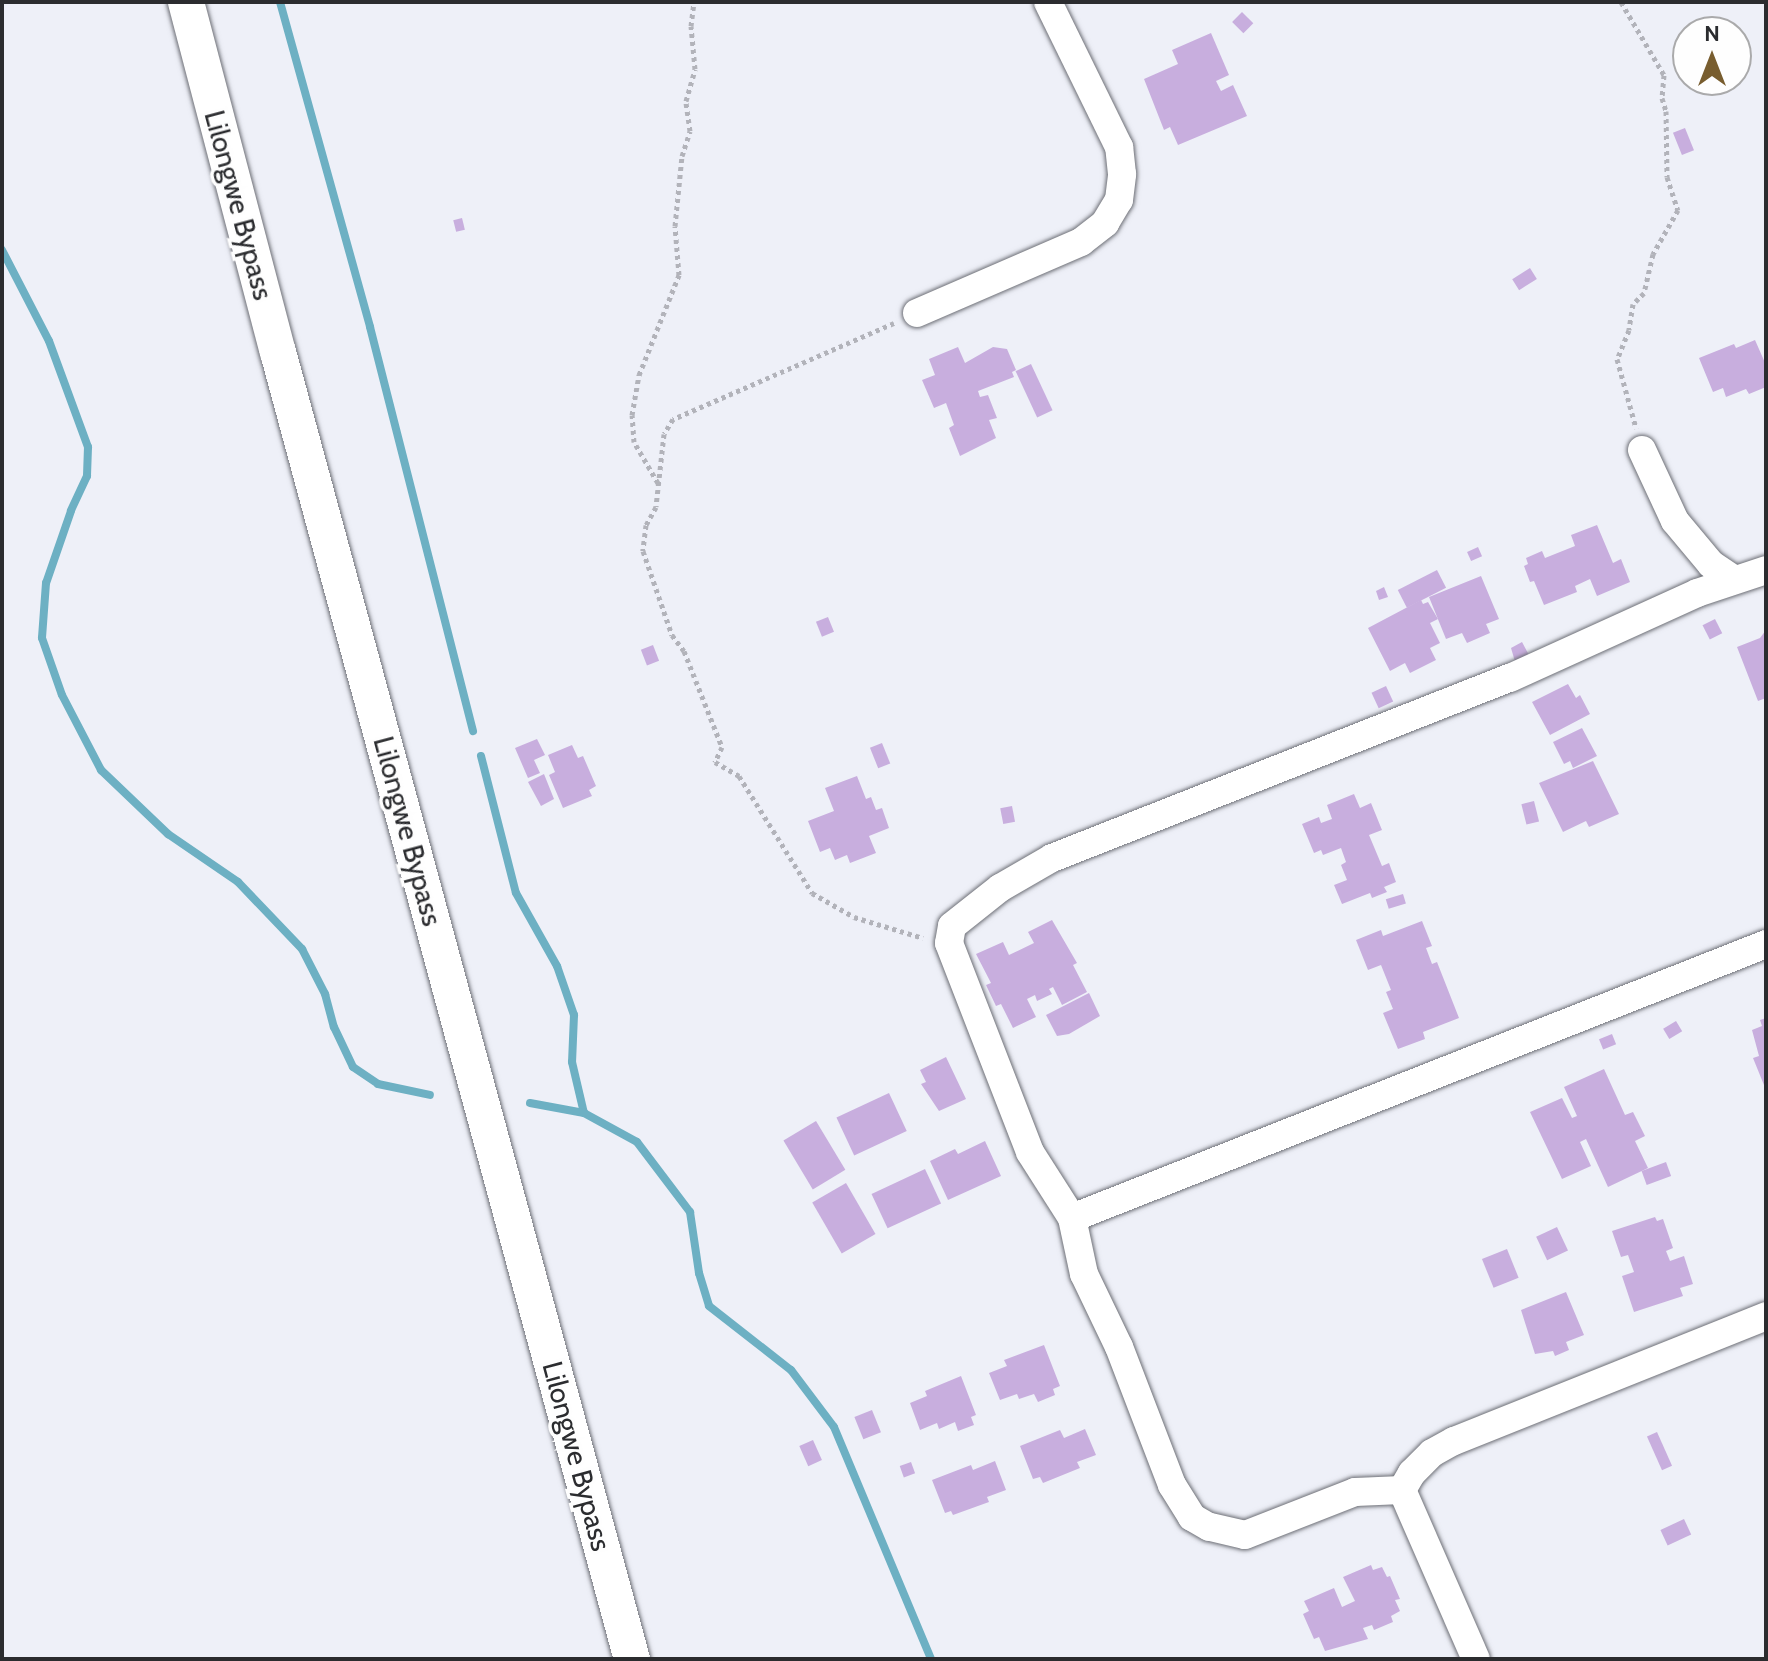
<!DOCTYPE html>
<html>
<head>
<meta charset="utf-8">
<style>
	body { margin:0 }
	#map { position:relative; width:1768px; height:1661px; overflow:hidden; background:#eef0f8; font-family:Cabin,sans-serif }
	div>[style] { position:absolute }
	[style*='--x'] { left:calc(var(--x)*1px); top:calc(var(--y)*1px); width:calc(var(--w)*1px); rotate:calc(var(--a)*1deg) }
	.stream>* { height:8px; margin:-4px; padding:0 4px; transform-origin:4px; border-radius:4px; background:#6db0c3 }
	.building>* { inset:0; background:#c8aede; transform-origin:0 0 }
	.path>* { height:5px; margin-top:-2.5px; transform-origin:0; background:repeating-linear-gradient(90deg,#b2b3ba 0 4px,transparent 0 8px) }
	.roads { filter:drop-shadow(0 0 2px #6d6f76) drop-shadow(0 0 2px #6d6f76) }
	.minor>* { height:28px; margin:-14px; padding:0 14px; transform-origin:14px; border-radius:14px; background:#fff }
	.major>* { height:36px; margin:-18px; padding:0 18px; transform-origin:18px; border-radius:18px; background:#fff }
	span { translate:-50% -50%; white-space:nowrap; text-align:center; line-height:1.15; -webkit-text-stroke:7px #fefefe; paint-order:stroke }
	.street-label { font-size:28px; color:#2b2c2f }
	.frame { position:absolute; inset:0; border:4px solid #2b2c2f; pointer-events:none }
	.north { position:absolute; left:1672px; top:16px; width:80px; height:80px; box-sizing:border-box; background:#fefefe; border:2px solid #aaaaab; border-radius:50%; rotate:0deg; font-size:22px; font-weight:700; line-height:32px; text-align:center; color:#2b2c2f }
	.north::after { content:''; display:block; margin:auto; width:28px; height:36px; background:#785d2f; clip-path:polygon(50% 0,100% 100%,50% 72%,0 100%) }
</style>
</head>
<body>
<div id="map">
	<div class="stream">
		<div style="--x:280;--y:2;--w:337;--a:74.5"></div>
		<div style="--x:370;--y:327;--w:417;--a:75.7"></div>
		<div style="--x:2;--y:250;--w:102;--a:62.7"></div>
		<div style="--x:49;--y:341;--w:113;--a:69.8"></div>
		<div style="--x:88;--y:447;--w:29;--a:92"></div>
		<div style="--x:87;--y:476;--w:38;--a:115"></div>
		<div style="--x:71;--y:511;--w:76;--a:109.1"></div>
		<div style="--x:46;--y:583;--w:55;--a:94.2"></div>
		<div style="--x:42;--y:638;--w:60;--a:70.7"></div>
		<div style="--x:62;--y:695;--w:85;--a:62.5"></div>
		<div style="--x:101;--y:770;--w:93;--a:43.7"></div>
		<div style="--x:168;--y:834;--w:85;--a:34.4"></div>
		<div style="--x:238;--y:882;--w:93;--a:46.3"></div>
		<div style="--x:302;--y:949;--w:51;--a:62.9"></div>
		<div style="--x:325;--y:994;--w:34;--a:75"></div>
		<div style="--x:334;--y:1027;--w:44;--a:64.6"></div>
		<div style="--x:353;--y:1067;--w:30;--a:34"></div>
		<div style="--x:378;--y:1084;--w:53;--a:11.9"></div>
		<div style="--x:481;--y:756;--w:141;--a:75.7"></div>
		<div style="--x:516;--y:893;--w:84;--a:60.7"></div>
		<div style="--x:557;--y:966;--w:52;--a:70.9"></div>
		<div style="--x:574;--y:1015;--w:47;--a:92.4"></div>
		<div style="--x:572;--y:1062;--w:52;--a:76.8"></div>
		<div style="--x:530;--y:1103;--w:55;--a:10.5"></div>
		<div style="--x:584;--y:1113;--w:60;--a:28.7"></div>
		<div style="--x:637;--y:1142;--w:88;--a:52.9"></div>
		<div style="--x:690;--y:1212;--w:62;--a:81.6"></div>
		<div style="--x:699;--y:1273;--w:34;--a:73"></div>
		<div style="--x:709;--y:1306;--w:104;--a:38"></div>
		<div style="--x:791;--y:1370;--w:71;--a:53"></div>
		<div style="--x:834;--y:1427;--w:251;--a:67.3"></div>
	</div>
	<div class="building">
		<div style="left:1242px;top:12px;width:16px;height:14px;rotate:45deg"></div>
		<div style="clip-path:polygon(1211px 33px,1229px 75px,1216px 81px,1221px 91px,1233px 85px,1247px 116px,1178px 145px,1170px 127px,1164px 130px,1144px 79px,1178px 64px,1172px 50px)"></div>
		<div style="left:1685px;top:128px;width:24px;height:13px;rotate:68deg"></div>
		<div style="left:462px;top:218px;width:12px;height:9px;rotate:76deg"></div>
		<div style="left:1530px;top:268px;width:13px;height:21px;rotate:58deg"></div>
		<div style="clip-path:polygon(1755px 340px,1766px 365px,1766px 387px,1749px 394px,1746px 389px,1726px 397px,1723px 388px,1713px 392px,1699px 358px,1734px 344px,1736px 348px)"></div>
		<div style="clip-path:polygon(958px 347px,965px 363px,993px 347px,1007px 349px,1016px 370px,1012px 372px,1014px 377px,978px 391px,980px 397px,988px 395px,997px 418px,989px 420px,996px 438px,960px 456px,949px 428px,954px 425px,946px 403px,934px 408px,922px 380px,935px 375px,929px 359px)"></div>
		<div style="left:1031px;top:364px;width:51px;height:17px;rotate:65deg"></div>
		<div style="clip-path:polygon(1597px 525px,1613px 563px,1621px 559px,1630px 582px,1597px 596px,1590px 579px,1575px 586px,1577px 592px,1544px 605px,1534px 581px,1530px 582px,1524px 566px,1528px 564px,1526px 558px,1542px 551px,1545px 558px,1575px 546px,1571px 535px)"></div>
		<div style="left:1478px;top:547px;width:10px;height:12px;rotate:66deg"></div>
		<div style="left:1437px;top:570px;width:20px;height:44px;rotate:63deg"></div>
		<div style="clip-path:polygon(1481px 576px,1499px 619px,1486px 624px,1490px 633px,1467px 643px,1462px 633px,1446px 639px,1429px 597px)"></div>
		<div style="clip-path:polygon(1384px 587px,1388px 597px,1379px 600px,1376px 591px)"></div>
		<div style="clip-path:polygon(1421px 600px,1423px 604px,1428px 602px,1438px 619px,1430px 623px,1440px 643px,1430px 648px,1436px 660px,1410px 673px,1405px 663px,1390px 671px,1368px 628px)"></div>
		<div style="left:828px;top:617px;width:16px;height:13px;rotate:68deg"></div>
		<div style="left:1715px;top:619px;width:16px;height:14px;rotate:63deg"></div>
		<div style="clip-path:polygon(1766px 630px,1766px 698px,1758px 701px,1737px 647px,1760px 638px)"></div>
		<div style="clip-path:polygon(1522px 642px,1530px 657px,1516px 665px,1511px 648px)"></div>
		<div style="left:653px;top:645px;width:17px;height:13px;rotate:69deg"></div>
		<div style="clip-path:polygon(1568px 684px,1576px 698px,1580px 695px,1590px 714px,1550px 735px,1532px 702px)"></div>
		<div style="left:1386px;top:686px;width:17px;height:16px;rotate:65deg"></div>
		<div style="clip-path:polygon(1582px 728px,1597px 756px,1573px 768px,1570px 761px,1564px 764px,1553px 742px)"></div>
		<div style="clip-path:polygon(537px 739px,545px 755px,534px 760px,540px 773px,528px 778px,515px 748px)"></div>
		<div style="left:882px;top:743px;width:22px;height:13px;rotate:68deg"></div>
		<div style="clip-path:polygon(572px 745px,578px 758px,583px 756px,596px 786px,589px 790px,592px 796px,563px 808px,549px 775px,555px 772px,548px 755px)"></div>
		<div style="clip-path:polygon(1593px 761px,1619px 814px,1589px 827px,1586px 821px,1563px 832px,1539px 783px)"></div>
		<div style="clip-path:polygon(544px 774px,554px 799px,541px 806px,528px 782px)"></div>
		<div style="clip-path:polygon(857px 776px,866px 799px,871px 797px,876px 810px,882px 808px,889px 828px,869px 836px,876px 853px,850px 863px,847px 855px,835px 860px,830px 848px,820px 852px,808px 821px,834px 811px,825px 788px)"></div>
		<div style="clip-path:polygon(1354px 794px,1360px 808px,1371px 803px,1382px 830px,1369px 835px,1382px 866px,1389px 863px,1396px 882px,1384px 887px,1387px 892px,1372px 898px,1370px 893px,1342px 904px,1334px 885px,1347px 880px,1341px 865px,1346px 862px,1341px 848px,1323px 855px,1321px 850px,1314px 853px,1302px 824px,1319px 817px,1321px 823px,1332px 819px,1327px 805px)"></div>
		<div style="left:1534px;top:801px;width:21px;height:13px;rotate:76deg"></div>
		<div style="left:1012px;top:806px;width:16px;height:12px;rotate:79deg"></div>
		<div style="left:1403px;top:894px;width:10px;height:18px;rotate:73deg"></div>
		<div style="clip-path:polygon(1052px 920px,1077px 963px,1073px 965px,1087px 992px,1062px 1005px,1053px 987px,1049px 989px,1052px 994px,1037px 1001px,1035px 995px,1027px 999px,1036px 1017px,1013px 1028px,1001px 1004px,996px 1006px,986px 985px,991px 983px,976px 954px,1003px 942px,1009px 955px,1034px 943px,1028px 932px)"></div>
		<div style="clip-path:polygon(1422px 921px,1432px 946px,1426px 948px,1432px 964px,1437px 962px,1459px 1018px,1423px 1032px,1425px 1039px,1398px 1049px,1383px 1013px,1393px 1009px,1386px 992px,1391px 990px,1381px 965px,1368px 970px,1356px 940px,1381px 930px,1383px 936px)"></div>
		<div style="clip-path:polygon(1089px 993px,1100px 1016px,1069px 1034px,1057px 1036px,1046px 1015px)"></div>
		<div style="clip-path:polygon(1766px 1018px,1766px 1090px,1753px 1058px,1759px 1056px,1752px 1030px,1762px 1026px,1760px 1020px)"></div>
		<div style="left:1676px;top:1021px;width:12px;height:15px;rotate:59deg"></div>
		<div style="left:1612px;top:1034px;width:11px;height:14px;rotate:68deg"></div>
		<div style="clip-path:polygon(946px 1057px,966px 1099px,939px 1111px,921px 1084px,926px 1082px,920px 1070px)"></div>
		<div style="clip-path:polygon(1604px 1069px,1625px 1115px,1633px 1112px,1645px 1136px,1635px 1141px,1648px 1168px,1608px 1187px,1586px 1139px,1580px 1142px,1591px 1166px,1562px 1179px,1530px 1112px,1562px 1098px,1572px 1118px,1577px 1116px,1564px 1087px)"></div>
		<div style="left:889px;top:1093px;width:42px;height:58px;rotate:65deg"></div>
		<div style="left:816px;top:1121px;width:57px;height:38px;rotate:59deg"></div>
		<div style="clip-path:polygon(985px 1141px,1001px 1176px,948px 1200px,930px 1161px,955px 1149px,958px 1154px)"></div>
		<div style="left:1666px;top:1162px;width:15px;height:26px;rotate:70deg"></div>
		<div style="left:925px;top:1169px;width:38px;height:59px;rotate:65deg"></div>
		<div style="left:846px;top:1183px;width:59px;height:39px;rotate:60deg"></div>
		<div style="clip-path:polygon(1655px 1217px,1657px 1221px,1663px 1219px,1673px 1248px,1666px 1251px,1670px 1261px,1684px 1256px,1693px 1284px,1680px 1288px,1683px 1296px,1634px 1312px,1622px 1276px,1634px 1272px,1628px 1255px,1621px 1257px,1612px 1231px)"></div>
		<div style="left:1557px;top:1227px;width:26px;height:23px;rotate:65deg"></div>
		<div style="left:1507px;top:1249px;width:31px;height:27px;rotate:68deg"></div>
		<div style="clip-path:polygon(1566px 1292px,1584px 1335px,1566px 1342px,1569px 1350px,1555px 1356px,1553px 1351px,1535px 1354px,1521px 1310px)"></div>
		<div style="clip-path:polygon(1044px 1345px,1060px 1386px,1053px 1389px,1055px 1395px,1038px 1402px,1034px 1394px,1019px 1399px,1017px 1394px,1000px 1400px,989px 1373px,1007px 1366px,1004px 1360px)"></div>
		<div style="clip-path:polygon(961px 1376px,976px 1415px,971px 1417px,974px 1425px,958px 1431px,955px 1422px,939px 1429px,937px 1423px,920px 1430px,910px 1403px,927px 1396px,925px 1391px)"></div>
		<div style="left:872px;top:1410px;width:24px;height:19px;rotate:68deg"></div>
		<div style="clip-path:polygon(1085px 1429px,1096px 1455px,1077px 1462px,1080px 1468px,1043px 1483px,1040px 1477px,1033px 1479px,1020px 1446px,1060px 1430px,1064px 1438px)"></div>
		<div style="left:1657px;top:1432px;width:37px;height:11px;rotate:66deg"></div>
		<div style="left:813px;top:1440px;width:22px;height:15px;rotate:66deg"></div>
		<div style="clip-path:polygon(995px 1461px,1006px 1490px,987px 1497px,989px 1502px,953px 1515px,951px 1511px,945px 1513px,932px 1480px,971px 1465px,973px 1470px)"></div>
		<div style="left:911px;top:1462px;width:12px;height:12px;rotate:70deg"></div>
		<div style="left:1684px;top:1519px;width:17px;height:26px;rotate:65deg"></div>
		<div style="clip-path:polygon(1371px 1565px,1373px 1570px,1382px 1567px,1387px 1577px,1390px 1576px,1400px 1599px,1395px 1600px,1400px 1611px,1391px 1616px,1393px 1622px,1374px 1630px,1372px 1625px,1363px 1628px,1368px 1639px,1325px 1651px,1319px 1637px,1314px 1639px,1303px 1614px,1309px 1611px,1304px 1601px,1334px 1588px,1342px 1607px,1355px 1601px,1343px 1577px)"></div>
	</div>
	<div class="path">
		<div style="--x:1621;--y:2;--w:85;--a:59.5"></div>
		<div style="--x:1664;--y:75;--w:23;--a:95"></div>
		<div style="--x:1662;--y:98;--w:14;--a:73"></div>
		<div style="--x:1666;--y:111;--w:66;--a:89.1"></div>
		<div style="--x:1667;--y:177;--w:35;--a:72"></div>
		<div style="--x:1678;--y:210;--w:51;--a:119.6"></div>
		<div style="--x:1653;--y:254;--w:40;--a:103"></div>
		<div style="--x:1644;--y:293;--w:16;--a:135"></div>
		<div style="--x:1633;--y:304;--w:26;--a:99"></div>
		<div style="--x:1629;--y:330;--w:31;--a:112"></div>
		<div style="--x:1617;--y:359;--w:72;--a:74.6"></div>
		<div style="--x:894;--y:323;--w:241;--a:156.5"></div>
		<div style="--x:673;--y:419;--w:17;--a:121"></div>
		<div style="--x:664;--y:434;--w:73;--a:96.3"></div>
		<div style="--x:656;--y:507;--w:21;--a:119"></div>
		<div style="--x:646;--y:525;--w:26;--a:97"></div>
		<div style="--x:643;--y:551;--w:89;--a:71"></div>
		<div style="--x:672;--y:635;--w:20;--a:53"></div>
		<div style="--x:684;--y:651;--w:103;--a:68.4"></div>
		<div style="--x:722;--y:747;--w:17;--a:115"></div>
		<div style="--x:715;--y:762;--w:28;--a:30"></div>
		<div style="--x:739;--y:776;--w:138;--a:58"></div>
		<div style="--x:812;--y:893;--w:48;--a:29.7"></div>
		<div style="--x:854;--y:917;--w:72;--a:16.9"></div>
		<div style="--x:658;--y:483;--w:48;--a:-120.3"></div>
		<div style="--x:634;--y:442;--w:27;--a:-94"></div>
		<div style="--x:632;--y:415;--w:41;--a:-80.1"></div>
		<div style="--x:639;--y:375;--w:108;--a:-68.2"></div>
		<div style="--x:679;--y:275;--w:49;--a:-94.7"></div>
		<div style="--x:675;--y:226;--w:70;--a:-84.3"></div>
		<div style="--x:682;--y:156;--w:26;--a:-72"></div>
		<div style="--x:690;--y:131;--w:30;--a:-98"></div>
		<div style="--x:686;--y:101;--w:33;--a:-74"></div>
		<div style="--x:695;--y:69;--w:43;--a:-95.3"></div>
		<div style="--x:691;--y:26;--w:24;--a:-83"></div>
	</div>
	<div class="roads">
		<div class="minor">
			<div style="--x:917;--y:313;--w:179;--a:-23.4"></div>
			<div style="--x:1081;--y:242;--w:31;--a:-38"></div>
			<div style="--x:1105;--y:223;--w:27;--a:-59"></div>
			<div style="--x:1119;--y:200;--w:26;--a:-83"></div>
			<div style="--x:1122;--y:174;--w:27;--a:-96"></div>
			<div style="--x:1119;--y:147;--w:161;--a:-116.1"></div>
			<div style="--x:1642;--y:450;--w:78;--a:65.1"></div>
			<div style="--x:1675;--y:521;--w:56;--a:50.1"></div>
			<div style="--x:1711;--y:564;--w:27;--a:34"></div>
			<div style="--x:1072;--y:1218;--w:746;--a:-21.54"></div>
			<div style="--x:1402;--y:1490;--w:47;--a:177.6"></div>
			<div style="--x:1355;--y:1492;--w:118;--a:158.6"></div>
			<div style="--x:1245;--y:1535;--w:37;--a:-167"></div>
			<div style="--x:1209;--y:1527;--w:20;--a:-150"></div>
			<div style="--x:1192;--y:1517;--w:38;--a:-122"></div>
			<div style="--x:1172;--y:1485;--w:148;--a:-111"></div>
			<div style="--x:1119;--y:1347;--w:81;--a:-115.6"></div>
			<div style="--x:1084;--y:1274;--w:57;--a:-102.1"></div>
			<div style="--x:1072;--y:1218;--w:78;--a:-122.5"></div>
			<div style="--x:1030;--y:1152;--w:224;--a:-111.2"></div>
			<div style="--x:949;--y:943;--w:17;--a:-80"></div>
			<div style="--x:952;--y:926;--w:61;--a:-38.4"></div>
			<div style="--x:1000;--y:888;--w:60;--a:-30"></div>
			<div style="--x:1052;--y:858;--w:492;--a:-21.5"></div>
			<div style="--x:1510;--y:678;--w:205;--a:-24.4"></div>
			<div style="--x:1697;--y:593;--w:73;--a:-18.4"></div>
			<div style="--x:1402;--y:1490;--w:20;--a:-60"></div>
			<div style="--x:1412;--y:1473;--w:28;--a:-45"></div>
			<div style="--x:1432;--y:1453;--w:25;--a:-29"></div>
			<div style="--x:1454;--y:1441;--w:336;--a:-21.8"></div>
			<div style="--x:1402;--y:1490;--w:184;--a:66.4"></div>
		</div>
		<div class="major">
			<div style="--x:186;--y:2;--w:362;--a:75.3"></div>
			<div style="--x:278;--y:352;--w:1354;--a:74.85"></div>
		</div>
	</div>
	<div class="street-label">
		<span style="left:239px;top:205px;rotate:75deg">Lilongwe Bypass</span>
		<span style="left:408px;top:831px;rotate:75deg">Lilongwe Bypass</span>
		<span style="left:577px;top:1456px;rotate:75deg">Lilongwe Bypass</span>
	</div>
	<div class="frame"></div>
	<div class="north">N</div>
</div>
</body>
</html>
